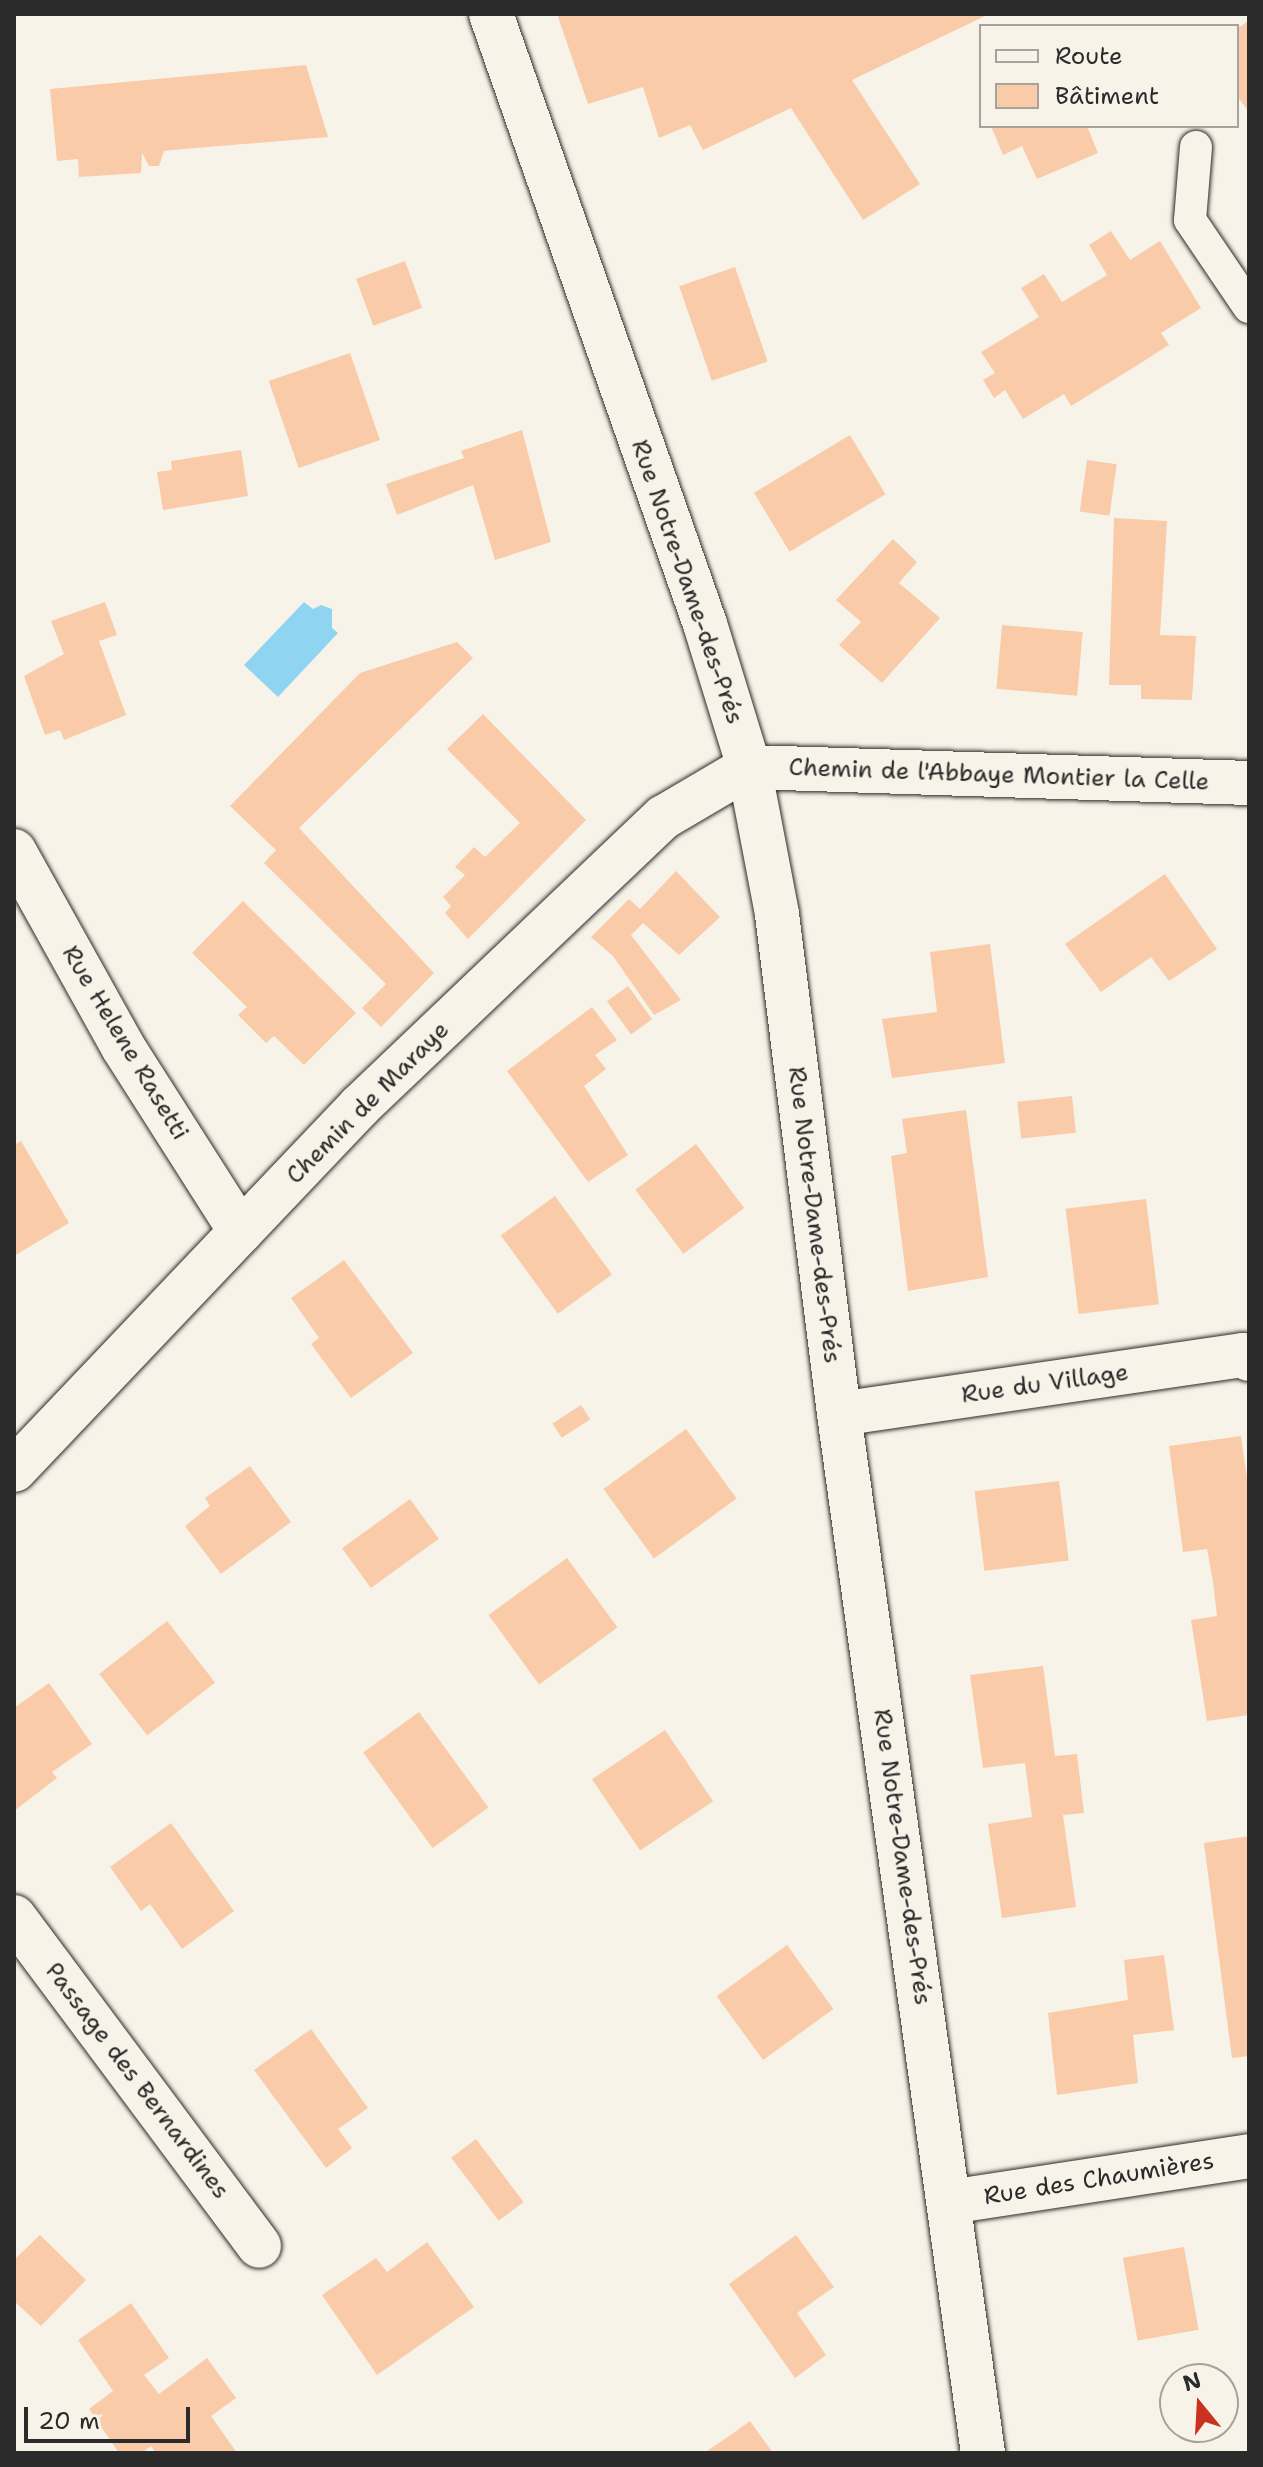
<!DOCTYPE html>
<html>
<head>
<meta charset="utf-8">
<style>
	body { margin:0 }
	#map { position:relative; width:1263px; height:2467px; overflow:hidden; background:#f7f3e8; font-family:"Shantell Sans",sans-serif }
	div>[style] { position:absolute }
	[style*='--x'] { left:calc(var(--x)*1px); top:calc(var(--y)*1px); width:calc(var(--w)*1px); rotate:calc(var(--a)*1deg) }
	.water>* { inset:0; background:#8fd5f1 }
	.building>* { inset:0; background:#f9cba8; transform-origin:0 0 }
	.roads { filter:drop-shadow(0 0 2px #2b2b2b) drop-shadow(0 0 2px #2b2b2b) }
	.lane>* { height:32px; margin:-16px; padding:0 16px; transform-origin:16px; border-radius:16px; background:#f7f3e8 }
	.street>* { height:44px; margin:-22px; padding:0 22px; transform-origin:22px; border-radius:22px; background:#f7f3e8 }
	.secondary>* { height:44px; margin:-22px; padding:0 22px; transform-origin:22px; border-radius:22px; background:#f7f3e8 }
	span { translate:-50% -50%; white-space:nowrap; text-align:center; line-height:1.15; -webkit-text-stroke:8px #f7f3e8; paint-order:stroke }
	.street-label { font-size:24px; color:#2b2b2b }
	.frame { position:absolute; inset:0; border:16px solid #2b2b2b; pointer-events:none }
	.legend { position:absolute; left:979px; top:24px; width:260px; height:104px; box-sizing:border-box; background:#f7f3e8; border:2px solid #a5a39c; margin:0; padding:10px 14px; list-style:none; font-size:24px; color:#2b2b2b }
	.legend li { display:flex; align-items:center; gap:16px; height:40px }
	.legend b { width:40px; border:2px solid #a5a39c }
	.north { position:absolute; left:1159px; top:2363px; width:80px; height:80px; box-sizing:border-box; background:#f7f3e8; border:2px solid #a5a39c; border-radius:50%; rotate:342deg; font-size:22px; font-weight:700; line-height:32px; text-align:center; color:#2b2b2b }
	.north::after { content:''; display:block; margin:auto; width:28px; height:36px; background:#c8321e; clip-path:polygon(50% 0,100% 100%,50% 72%,0 100%) }
	.scale { position:absolute; left:24px; top:2407px; width:166px; height:36px; box-sizing:border-box; border:4px solid #2b2b2b; border-top:0; padding-left:10px; font-size:24px; line-height:28px; white-space:nowrap; color:#2b2b2b; -webkit-text-stroke:6px #f7f3e8; paint-order:stroke }
</style>
</head>
<body>
<div id="map">
	<div class="water">
		<div style="clip-path:polygon(304px 602px,313px 609px,321px 605px,332px 609px,332px 628px,338px 633px,278px 697px,244px 665px)"></div>
	</div>
	<div class="building">
		<div style="clip-path:polygon(557px 14px,989px 14px,852px 80px,920px 184px,863px 220px,791px 108px,703px 150px,690px 125px,659px 138px,643px 87px,588px 104px)"></div>
		<div style="clip-path:polygon(1249px 20px,1249px 112px,1237px 96px,1237px 29px)"></div>
		<div style="clip-path:polygon(306px 65px,328px 137px,172px 150px,164px 151px,159px 166px,149px 166px,142px 153px,141px 173px,79px 177px,78px 159px,57px 161px,50px 89px)"></div>
		<div style="clip-path:polygon(991px 126px,1087px 126px,1098px 153px,1037px 179px,1022px 146px,1003px 155px)"></div>
		<div style="clip-path:polygon(1111px 231px,1130px 260px,1160px 241px,1201px 308px,1161px 333px,1169px 345px,1128px 371px,1071px 406px,1064px 394px,1023px 419px,1005px 390px,994px 398px,983px 380px,995px 373px,981px 352px,1039px 317px,1021px 288px,1044px 274px,1062px 302px,1107px 275px,1089px 245px)"></div>
		<div style="left:405px;top:261px;width:50px;height:52px;rotate:70deg"></div>
		<div style="left:735px;top:267px;width:100px;height:59px;rotate:71deg"></div>
		<div style="left:350px;top:353px;width:92px;height:86px;rotate:71deg"></div>
		<div style="clip-path:polygon(522px 430px,551px 542px,495px 560px,473px 485px,397px 515px,386px 484px,464px 458px,461px 451px)"></div>
		<div style="left:850px;top:435px;width:69px;height:112px;rotate:59deg"></div>
		<div style="clip-path:polygon(241px 450px,248px 496px,163px 510px,157px 472px,172px 470px,171px 461px)"></div>
		<div style="left:1087px;top:460px;width:30px;height:52px;rotate:8deg"></div>
		<div style="clip-path:polygon(1114px 518px,1167px 521px,1160px 635px,1196px 636px,1192px 700px,1141px 699px,1141px 685px,1109px 685px)"></div>
		<div style="clip-path:polygon(893px 539px,917px 562px,899px 583px,940px 618px,882px 683px,839px 645px,861px 622px,836px 600px)"></div>
		<div style="clip-path:polygon(105px 602px,117px 635px,99px 641px,126px 715px,64px 740px,60px 730px,45px 735px,24px 676px,64px 654px,51px 621px)"></div>
		<div style="left:1002px;top:625px;width:81px;height:64px;rotate:5deg"></div>
		<div style="clip-path:polygon(457px 642px,473px 658px,299px 828px,434px 973px,381px 1027px,362px 1008px,386px 984px,264px 863px,276px 850px,230px 806px,360px 673px)"></div>
		<div style="clip-path:polygon(483px 714px,586px 820px,468px 939px,445px 913px,451px 906px,443px 897px,465px 875px,455px 867px,474px 847px,485px 857px,520px 823px,447px 749px)"></div>
		<div style="clip-path:polygon(676px 871px,720px 917px,679px 955px,643px 923px,631px 935px,681px 1000px,654px 1015px,613px 956px,591px 937px,629px 899px,640px 909px)"></div>
		<div style="clip-path:polygon(1165px 874px,1217px 949px,1169px 981px,1151px 957px,1101px 992px,1065px 944px)"></div>
		<div style="clip-path:polygon(243px 901px,356px 1013px,304px 1065px,274px 1036px,266px 1043px,238px 1015px,247px 1007px,192px 953px)"></div>
		<div style="clip-path:polygon(990px 944px,1005px 1063px,892px 1078px,882px 1019px,937px 1012px,930px 952px)"></div>
		<div style="left:628px;top:986px;width:41px;height:26px;rotate:54deg"></div>
		<div style="clip-path:polygon(592px 1007px,617px 1040px,595px 1055px,606px 1069px,584px 1086px,628px 1155px,588px 1182px,507px 1071px)"></div>
		<div style="left:1072px;top:1096px;width:37px;height:55px;rotate:84deg"></div>
		<div style="clip-path:polygon(966px 1110px,988px 1277px,908px 1291px,891px 1156px,907px 1153px,902px 1119px)"></div>
		<div style="clip-path:polygon(21px 1141px,69px 1223px,14px 1256px,14px 1145px)"></div>
		<div style="left:696px;top:1144px;width:80px;height:76px;rotate:53deg"></div>
		<div style="left:555px;top:1196px;width:97px;height:67px;rotate:54deg"></div>
		<div style="left:1146px;top:1199px;width:106px;height:81px;rotate:83deg"></div>
		<div style="clip-path:polygon(344px 1260px,413px 1353px,351px 1398px,311px 1344px,319px 1338px,291px 1298px)"></div>
		<div style="left:581px;top:1405px;width:17px;height:34px;rotate:57deg"></div>
		<div style="left:686px;top:1429px;width:86px;height:102px;rotate:54deg"></div>
		<div style="clip-path:polygon(1241px 1436px,1249px 1492px,1249px 1715px,1207px 1721px,1191px 1620px,1217px 1616px,1213px 1582px,1207px 1549px,1183px 1552px,1169px 1446px)"></div>
		<div style="clip-path:polygon(250px 1466px,291px 1522px,221px 1574px,185px 1526px,210px 1506px,205px 1498px)"></div>
		<div style="left:1059px;top:1481px;width:80px;height:85px;rotate:83deg"></div>
		<div style="left:410px;top:1499px;width:49px;height:84px;rotate:54deg"></div>
		<div style="left:567px;top:1558px;width:86px;height:97px;rotate:54deg"></div>
		<div style="left:167px;top:1621px;width:78px;height:86px;rotate:52deg"></div>
		<div style="clip-path:polygon(1043px 1666px,1055px 1756px,1077px 1754px,1084px 1813px,1063px 1815px,1076px 1907px,1002px 1918px,988px 1824px,1032px 1817px,1025px 1763px,983px 1768px,970px 1675px)"></div>
		<div style="clip-path:polygon(49px 1683px,92px 1744px,52px 1772px,57px 1778px,14px 1811px,14px 1708px)"></div>
		<div style="left:419px;top:1712px;width:118px;height:69px;rotate:54deg"></div>
		<div style="left:665px;top:1730px;width:86px;height:88px;rotate:56deg"></div>
		<div style="clip-path:polygon(171px 1823px,234px 1911px,182px 1949px,150px 1904px,141px 1911px,110px 1867px)"></div>
		<div style="clip-path:polygon(1249px 1836px,1249px 2056px,1232px 2058px,1204px 1843px)"></div>
		<div style="left:787px;top:1945px;width:79px;height:87px;rotate:54deg"></div>
		<div style="clip-path:polygon(1164px 1955px,1174px 2030px,1133px 2035px,1138px 2083px,1057px 2095px,1048px 2013px,1128px 2000px,1124px 1960px)"></div>
		<div style="clip-path:polygon(311px 2029px,368px 2108px,338px 2129px,352px 2148px,326px 2168px,254px 2070px)"></div>
		<div style="left:476px;top:2139px;width:79px;height:31px;rotate:53deg"></div>
		<div style="clip-path:polygon(40px 2235px,86px 2280px,41px 2326px,14px 2301px,14px 2260px)"></div>
		<div style="clip-path:polygon(796px 2235px,834px 2287px,797px 2313px,826px 2355px,795px 2378px,729px 2284px)"></div>
		<div style="clip-path:polygon(427px 2242px,474px 2307px,377px 2375px,322px 2295px,376px 2258px,387px 2272px)"></div>
		<div style="left:1184px;top:2247px;width:84px;height:62px;rotate:80deg"></div>
		<div style="clip-path:polygon(131px 2303px,169px 2358px,144px 2375px,159px 2394px,207px 2358px,236px 2398px,211px 2416px,237px 2453px,156px 2453px,151px 2446px,142px 2453px,119px 2453px,89px 2409px,113px 2391px,78px 2340px)"></div>
		<div style="clip-path:polygon(750px 2421px,773px 2453px,704px 2453px,732px 2434px)"></div>
	</div>
	<div class="roads">
		<div class="lane">
			<div style="--x:1196;--y:147;--w:73;--a:94.7"></div>
			<div style="--x:1190;--y:220;--w:105;--a:55.9"></div>
		</div>
		<div class="street">
			<div style="--x:14;--y:851;--w:224;--a:60.9"></div>
			<div style="--x:123;--y:1047;--w:219;--a:57.5"></div>
			<div style="--x:839;--y:1414;--w:408;--a:-8.3"></div>
			<div style="--x:1243;--y:1355;--w:7;--a:34"></div>
			<div style="--x:14;--y:1470;--w:502;--a:-46.45"></div>
			<div style="--x:360;--y:1106;--w:419;--a:-43.6"></div>
			<div style="--x:664;--y:817;--w:99;--a:-30.5"></div>
			<div style="--x:14;--y:1917;--w:410;--a:53.3"></div>
			<div style="--x:950;--y:2202;--w:303;--a:-8.7"></div>
		</div>
		<div class="secondary">
			<div style="--x:491;--y:14;--w:646;--a:70.67"></div>
			<div style="--x:705;--y:624;--w:150;--a:72.9"></div>
			<div style="--x:749;--y:767;--w:150;--a:79.2"></div>
			<div style="--x:777;--y:914;--w:504;--a:82.93"></div>
			<div style="--x:839;--y:1414;--w:1049;--a:82.11"></div>
			<div style="--x:749;--y:767;--w:500;--a:1.83"></div>
		</div>
	</div>
	<div class="street-label">
		<span style="left:687px;top:582px;rotate:71deg">Rue Notre-Dame-des-Prés</span>
		<span style="left:999px;top:775px;rotate:2deg">Chemin de l'Abbaye Montier la Celle</span>
		<span style="left:125px;top:1043px;rotate:59deg">Rue Helene Rasetti</span>
		<span style="left:368px;top:1103px;rotate:-45deg">Chemin de Maraye</span>
		<span style="left:814px;top:1215px;rotate:83deg">Rue Notre-Dame-des-Prés</span>
		<span style="left:1045px;top:1384px;rotate:-8deg">Rue du Village</span>
		<span style="left:902px;top:1857px;rotate:82deg">Rue Notre-Dame-des-Prés</span>
		<span style="left:137px;top:2081px;rotate:53deg">Passage des Bernardines</span>
		<span style="left:1099px;top:2179px;rotate:-9deg">Rue des Chaumières</span>
	</div>
	<div class="frame"></div>
	<ul class="legend">
	<li><b style="height:10px;background:#f7f3e8"></b>Route</li>
	<li><b style="height:22px;background:#f9cba8"></b>Bâtiment</li>
	</ul>
	<div class="north">N</div>
	<div class="scale">20 m</div>
</div>
</body>
</html>
